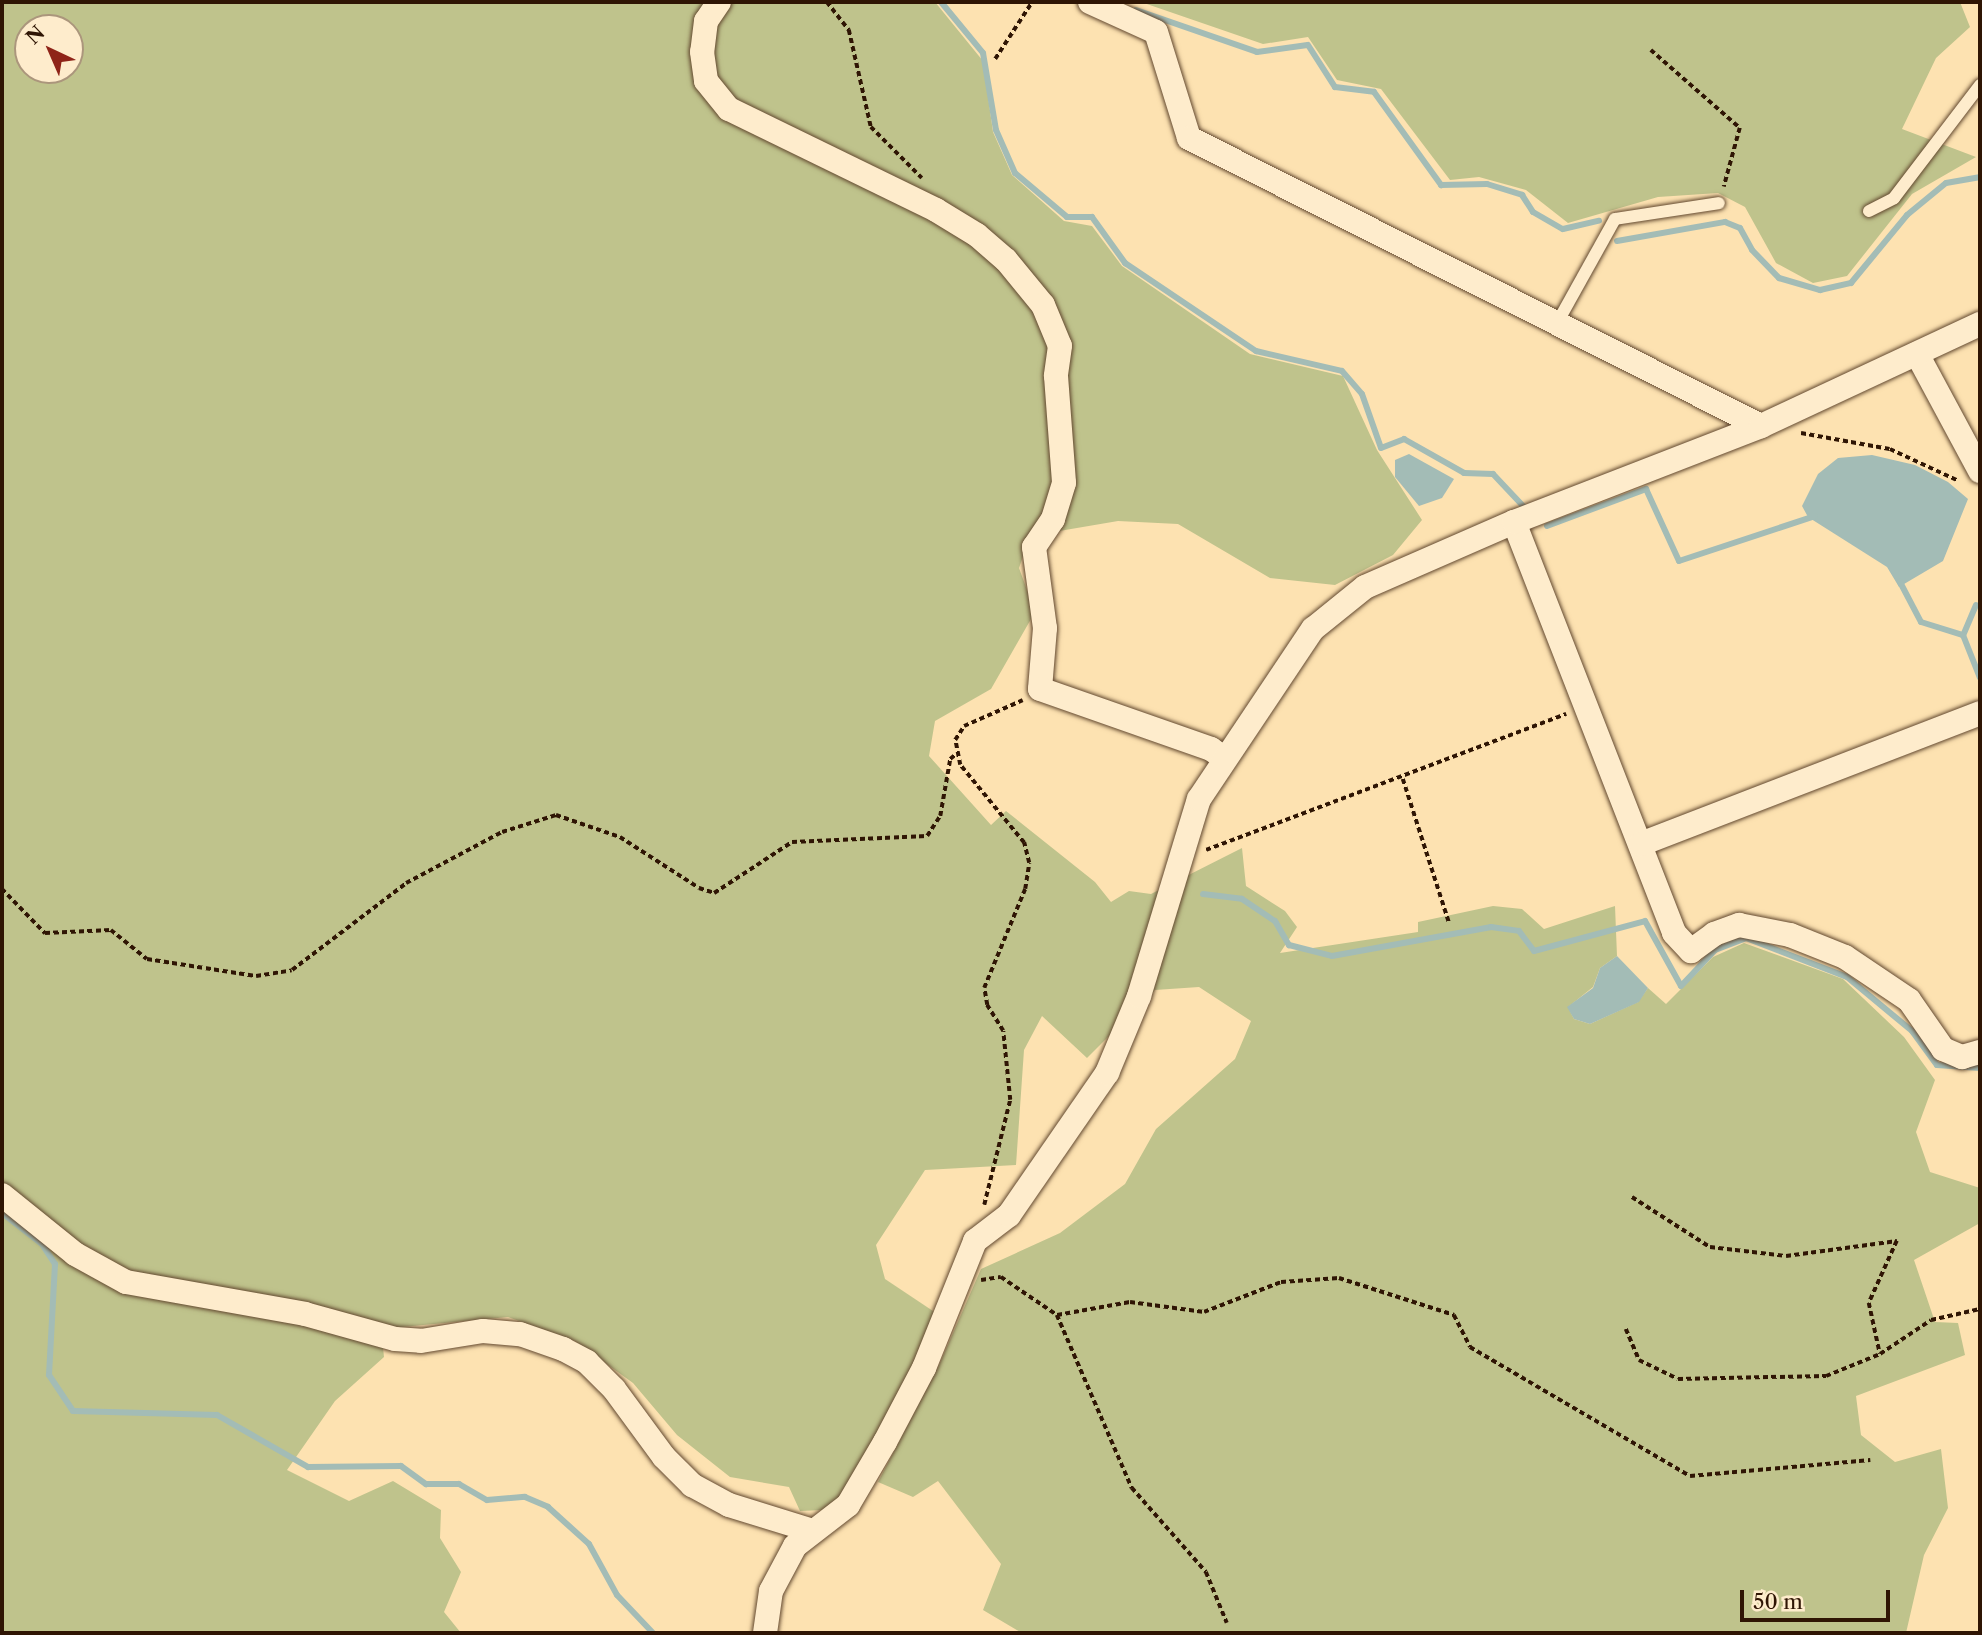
<!DOCTYPE html>
<html>
<head>
<meta charset="utf-8">
<style>
	body { margin:0 }
	#map { position:relative; width:1982px; height:1635px; overflow:hidden; background:#fde2b1; font-family:"Libre Caslon Text",serif }
	div>[style] { position:absolute }
	[style*='--x'] { left:calc(var(--x)*1px); top:calc(var(--y)*1px); width:calc(var(--w)*1px); rotate:calc(var(--a)*1deg) }
	.green>* { inset:0; background:#bfc38c }
	.water>* { inset:0; background:#a3bcb6 }
	.stream>* { height:6px; margin:-3px; padding:0 3px; transform-origin:3px; border-radius:3px; background:#a3bcb6 }
	.path>* { height:3.5px; margin-top:-1.75px; transform-origin:0; background:repeating-linear-gradient(90deg,#2f1504 0 5px,transparent 0 8.5px) }
	.roads { filter:drop-shadow(0 0 2px #62482f) drop-shadow(0 0 2px #62482f) }
	.lane>* { height:12px; margin:-6px; padding:0 6px; transform-origin:6px; border-radius:6px; background:#feeccc }
	.street>* { height:24px; margin:-12px; padding:0 12px; transform-origin:12px; border-radius:12px; background:#feeccc }
	span { translate:-50% -50%; white-space:nowrap; text-align:center; line-height:1.15; -webkit-text-stroke:5px #feeccc; paint-order:stroke }
	.frame { position:absolute; inset:0; border:4px solid #2f1504; pointer-events:none }
	.north { position:absolute; left:14px; top:14px; width:70px; height:70px; box-sizing:border-box; background:#feeccc; border:2px solid #ab967c; border-radius:50%; rotate:316deg; font-size:19px; font-weight:700; line-height:28px; text-align:center; color:#2f1504 }
	.north::after { content:''; display:block; margin:auto; width:24px; height:32px; background:#8f2418; clip-path:polygon(50% 0,100% 100%,50% 72%,0 100%) }
	.scale { position:absolute; left:1740px; top:1590px; width:150px; height:32px; box-sizing:border-box; border:4px solid #2f1504; border-top:0; padding-left:9px; font-size:21px; line-height:24px; white-space:nowrap; color:#2f1504; -webkit-text-stroke:5px #feeccc; paint-order:stroke }
</style>
</head>
<body>
<div id="map">
	<div class="green">
		<div style="clip-path:polygon(evenodd,2px 2px,935px 2px,983px 61px,993px 132px,1012px 175px,1064px 221px,1092px 226px,1122px 266px,1250px 354px,1343px 376px,1377px 450px,1422px 520px,1393px 555px,1335px 585px,1270px 578px,1178px 524px,1118px 521px,1030px 536px,1019px 568px,1035px 612px,991px 689px,935px 721px,929px 756px,991px 825px,1006px 811px,1095px 882px,1111px 902px,1129px 891px,1151px 894px,1242px 848px,1246px 886px,1285px 911px,1297px 927px,1280px 953px,1418px 932px,1418px 922px,1493px 906px,1522px 909px,1544px 929px,1615px 906px,1617px 956px,1600px 968px,1593px 987px,1568px 1007px,1574px 1019px,1590px 1024px,1638px 1002px,1648px 988px,1666px 1004px,1713px 957px,1744px 943px,1843px 979px,1904px 1037px,1935px 1080px,1916px 1132px,1930px 1172px,1980px 1188px,1980px 1223px,1914px 1260px,1935px 1322px,1958px 1323px,1965px 1355px,1856px 1396px,1861px 1435px,1895px 1462px,1941px 1449px,1948px 1508px,1924px 1555px,1906px 1633px,1022px 1633px,983px 1610px,1001px 1564px,938px 1481px,913px 1497px,878px 1482px,939px 1365px,981px 1269px,1060px 1233px,1125px 1184px,1156px 1129px,1235px 1059px,1251px 1021px,1199px 987px,1155px 990px,1087px 1058px,1042px 1016px,1024px 1050px,1016px 1165px,925px 1170px,876px 1245px,885px 1279px,936px 1313px,909px 1384px,847px 1494px,823px 1510px,800px 1511px,789px 1487px,730px 1477px,677px 1435px,633px 1383px,575px 1341px,508px 1317px,381px 1329px,384px 1357px,335px 1401px,287px 1470px,349px 1501px,393px 1481px,441px 1510px,440px 1538px,461px 1572px,444px 1612px,461px 1633px,2px 1633px,2px 2px,28px 28px,70px 28px,70px 70px,28px 70px,28px 28px)"></div>
		<div style="clip-path:polygon(1141px 2px,1960px 2px,1970px 27px,1936px 58px,1902px 129px,1976px 157px,1912px 194px,1847px 276px,1813px 283px,1776px 263px,1745px 207px,1718px 193px,1658px 197px,1568px 223px,1526px 190px,1479px 177px,1450px 180px,1381px 89px,1337px 80px,1308px 37px,1263px 44px)"></div>
	</div>
	<div class="water">
		<div style="clip-path:polygon(1409px 454px,1454px 479px,1442px 498px,1419px 506px,1395px 477px,1395px 460px)"></div>
		<div style="clip-path:polygon(1872px 455px,1915px 465px,1948px 482px,1968px 499px,1943px 561px,1899px 587px,1887px 567px,1808px 517px,1802px 506px,1818px 474px,1838px 458px)"></div>
		<div style="clip-path:polygon(1617px 956px,1648px 988px,1639px 1002px,1590px 1024px,1574px 1019px,1567px 1007px,1593px 988px,1600px 968px)"></div>
	</div>
	<div class="stream">
		<div style="--x:941;--y:2;--w:66;--a:50.5"></div>
		<div style="--x:983;--y:53;--w:78;--a:80.4"></div>
		<div style="--x:996;--y:130;--w:47;--a:66.2"></div>
		<div style="--x:1015;--y:173;--w:68;--a:40.2"></div>
		<div style="--x:1067;--y:217;--w:25;--a:0"></div>
		<div style="--x:1092;--y:217;--w:57;--a:54.3"></div>
		<div style="--x:1125;--y:263;--w:158;--a:33.9"></div>
		<div style="--x:1256;--y:351;--w:88;--a:13.1"></div>
		<div style="--x:1342;--y:371;--w:30;--a:49"></div>
		<div style="--x:1362;--y:394;--w:57;--a:70.6"></div>
		<div style="--x:1381;--y:448;--w:25;--a:-21"></div>
		<div style="--x:1404;--y:439;--w:69;--a:29.5"></div>
		<div style="--x:1464;--y:473;--w:29;--a:2"></div>
		<div style="--x:1493;--y:474;--w:45;--a:46.8"></div>
		<div style="--x:1136;--y:10;--w:128;--a:19.1"></div>
		<div style="--x:1257;--y:52;--w:51;--a:-7.8"></div>
		<div style="--x:1308;--y:45;--w:50;--a:57.3"></div>
		<div style="--x:1335;--y:87;--w:39;--a:7"></div>
		<div style="--x:1374;--y:92;--w:115;--a:54.2"></div>
		<div style="--x:1441;--y:185;--w:46;--a:-1.2"></div>
		<div style="--x:1487;--y:184;--w:37;--a:17"></div>
		<div style="--x:1522;--y:195;--w:20;--a:57"></div>
		<div style="--x:1533;--y:212;--w:34;--a:30"></div>
		<div style="--x:1563;--y:229;--w:37;--a:-13"></div>
		<div style="--x:1617;--y:241;--w:110;--a:-10"></div>
		<div style="--x:1725;--y:222;--w:16;--a:22"></div>
		<div style="--x:1740;--y:228;--w:25;--a:61"></div>
		<div style="--x:1752;--y:250;--w:39;--a:46"></div>
		<div style="--x:1779;--y:278;--w:43;--a:16.3"></div>
		<div style="--x:1820;--y:290;--w:32;--a:-13"></div>
		<div style="--x:1851;--y:283;--w:88;--a:-50.5"></div>
		<div style="--x:1907;--y:215;--w:50;--a:-39.4"></div>
		<div style="--x:1946;--y:183;--w:35;--a:-10"></div>
		<div style="--x:1547;--y:526;--w:106;--a:-20.5"></div>
		<div style="--x:1646;--y:489;--w:79;--a:65.4"></div>
		<div style="--x:1679;--y:561;--w:143;--a:-18.3"></div>
		<div style="--x:1900;--y:582;--w:45;--a:62.3"></div>
		<div style="--x:1921;--y:622;--w:44;--a:17.2"></div>
		<div style="--x:1976;--y:605;--w:33;--a:113"></div>
		<div style="--x:1963;--y:635;--w:46;--a:68.4"></div>
		<div style="--x:1203;--y:894;--w:39;--a:7"></div>
		<div style="--x:1242;--y:899;--w:40;--a:34"></div>
		<div style="--x:1275;--y:921;--w:28;--a:60"></div>
		<div style="--x:1289;--y:945;--w:44;--a:14.3"></div>
		<div style="--x:1332;--y:956;--w:162;--a:-10.3"></div>
		<div style="--x:1491;--y:927;--w:28;--a:8"></div>
		<div style="--x:1519;--y:931;--w:25;--a:53"></div>
		<div style="--x:1534;--y:951;--w:115;--a:-15.1"></div>
		<div style="--x:1645;--y:921;--w:74;--a:61"></div>
		<div style="--x:1681;--y:986;--w:50;--a:-46.6"></div>
		<div style="--x:1715;--y:950;--w:33;--a:-21"></div>
		<div style="--x:1746;--y:938;--w:108;--a:21.1"></div>
		<div style="--x:1847;--y:977;--w:85;--a:39.7"></div>
		<div style="--x:1912;--y:1031;--w:42;--a:53.7"></div>
		<div style="--x:1937;--y:1065;--w:43;--a:4"></div>
		<div style="--x:2;--y:1213;--w:51;--a:37.8"></div>
		<div style="--x:42;--y:1244;--w:24;--a:57"></div>
		<div style="--x:55;--y:1264;--w:111;--a:93.1"></div>
		<div style="--x:49;--y:1375;--w:43;--a:56.3"></div>
		<div style="--x:73;--y:1411;--w:144;--a:1.6"></div>
		<div style="--x:217;--y:1415;--w:105;--a:29.7"></div>
		<div style="--x:308;--y:1467;--w:93;--a:-0.6"></div>
		<div style="--x:401;--y:1466;--w:31;--a:36"></div>
		<div style="--x:426;--y:1484;--w:33;--a:0"></div>
		<div style="--x:459;--y:1484;--w:32;--a:30"></div>
		<div style="--x:487;--y:1500;--w:38;--a:-5"></div>
		<div style="--x:525;--y:1497;--w:25;--a:23"></div>
		<div style="--x:548;--y:1507;--w:55;--a:42.1"></div>
		<div style="--x:589;--y:1544;--w:58;--a:61.2"></div>
		<div style="--x:617;--y:1595;--w:52;--a:46.5"></div>
	</div>
	<div class="path">
		<div style="--x:827;--y:2;--w:36;--a:52"></div>
		<div style="--x:849;--y:30;--w:99;--a:77.2"></div>
		<div style="--x:871;--y:127;--w:72;--a:45"></div>
		<div style="--x:1651;--y:50;--w:118;--a:41.2"></div>
		<div style="--x:1740;--y:128;--w:61;--a:105.2"></div>
		<div style="--x:995;--y:59;--w:68;--a:-57"></div>
		<div style="--x:1801;--y:433;--w:90;--a:10.2"></div>
		<div style="--x:1890;--y:449;--w:76;--a:24.9"></div>
		<div style="--x:1403;--y:779;--w:150;--a:72.2"></div>
		<div style="--x:1206;--y:850;--w:385;--a:-20.7"></div>
		<div style="--x:2;--y:889;--w:62;--a:45.7"></div>
		<div style="--x:45;--y:933;--w:66;--a:-2.6"></div>
		<div style="--x:111;--y:930;--w:46;--a:38.9"></div>
		<div style="--x:147;--y:959;--w:110;--a:8.9"></div>
		<div style="--x:256;--y:976;--w:36;--a:-9"></div>
		<div style="--x:292;--y:970;--w:143;--a:-37.3"></div>
		<div style="--x:406;--y:883;--w:109;--a:-28"></div>
		<div style="--x:502;--y:832;--w:57;--a:-17.5"></div>
		<div style="--x:556;--y:815;--w:68;--a:19"></div>
		<div style="--x:620;--y:837;--w:94;--a:32.8"></div>
		<div style="--x:699;--y:888;--w:16;--a:18"></div>
		<div style="--x:714;--y:893;--w:93;--a:-33.2"></div>
		<div style="--x:792;--y:842;--w:135;--a:-2.5"></div>
		<div style="--x:927;--y:836;--w:24;--a:-57"></div>
		<div style="--x:940;--y:816;--w:58;--a:-80"></div>
		<div style="--x:950;--y:759;--w:6;--a:-39"></div>
		<div style="--x:1632;--y:1197;--w:93;--a:32.7"></div>
		<div style="--x:1710;--y:1247;--w:77;--a:6.8"></div>
		<div style="--x:1786;--y:1256;--w:112;--a:-7.7"></div>
		<div style="--x:1897;--y:1241;--w:68;--a:114.3"></div>
		<div style="--x:1869;--y:1303;--w:52;--a:77.8"></div>
		<div style="--x:984;--y:1205;--w:108;--a:-76.1"></div>
		<div style="--x:1010;--y:1100;--w:69;--a:-95.8"></div>
		<div style="--x:1003;--y:1031;--w:31;--a:-122"></div>
		<div style="--x:987;--y:1005;--w:17;--a:-100"></div>
		<div style="--x:984;--y:988;--w:107;--a:-67.5"></div>
		<div style="--x:1025;--y:889;--w:26;--a:-81"></div>
		<div style="--x:1029;--y:863;--w:21;--a:-104"></div>
		<div style="--x:1024;--y:843;--w:101;--a:-129.4"></div>
		<div style="--x:960;--y:765;--w:25;--a:-101"></div>
		<div style="--x:955;--y:740;--w:17;--a:-57"></div>
		<div style="--x:964;--y:726;--w:64;--a:-23.8"></div>
		<div style="--x:981;--y:1280;--w:20;--a:-9"></div>
		<div style="--x:1001;--y:1277;--w:68;--a:34.2"></div>
		<div style="--x:1057;--y:1315;--w:189;--a:66.6"></div>
		<div style="--x:1132;--y:1488;--w:112;--a:48.6"></div>
		<div style="--x:1206;--y:1572;--w:55;--a:67.6"></div>
		<div style="--x:1057;--y:1315;--w:74;--a:-10.1"></div>
		<div style="--x:1130;--y:1302;--w:75;--a:7.7"></div>
		<div style="--x:1204;--y:1312;--w:83;--a:-21.3"></div>
		<div style="--x:1281;--y:1282;--w:58;--a:-3.9"></div>
		<div style="--x:1339;--y:1278;--w:121;--a:17.8"></div>
		<div style="--x:1454;--y:1315;--w:36;--a:63"></div>
		<div style="--x:1470;--y:1347;--w:255;--a:30.4"></div>
		<div style="--x:1690;--y:1476;--w:181;--a:-5.1"></div>
		<div style="--x:1626;--y:1329;--w:34;--a:67"></div>
		<div style="--x:1639;--y:1360;--w:43;--a:26"></div>
		<div style="--x:1678;--y:1379;--w:148;--a:-1.2"></div>
		<div style="--x:1826;--y:1376;--w:58;--a:-22.2"></div>
		<div style="--x:1880;--y:1354;--w:61;--a:-33.7"></div>
		<div style="--x:1931;--y:1320;--w:50;--a:-12.7"></div>
	</div>
	<div class="roads">
		<div class="lane">
			<div style="--x:1869;--y:211;--w:28;--a:-27"></div>
			<div style="--x:1894;--y:198;--w:142;--a:-52.7"></div>
			<div style="--x:1556;--y:325;--w:121;--a:-60.9"></div>
			<div style="--x:1615;--y:219;--w:105;--a:-8.7"></div>
		</div>
		<div class="street">
			<div style="--x:719;--y:2;--w:23;--a:124"></div>
			<div style="--x:706;--y:21;--w:31;--a:97"></div>
			<div style="--x:702;--y:52;--w:29;--a:82"></div>
			<div style="--x:706;--y:81;--w:36;--a:51"></div>
			<div style="--x:729;--y:109;--w:230;--a:26"></div>
			<div style="--x:936;--y:210;--w:48;--a:31.4"></div>
			<div style="--x:977;--y:235;--w:38;--a:41"></div>
			<div style="--x:1006;--y:260;--w:58;--a:50.6"></div>
			<div style="--x:1043;--y:305;--w:44;--a:67.5"></div>
			<div style="--x:1060;--y:346;--w:30;--a:98"></div>
			<div style="--x:1056;--y:376;--w:107;--a:85.7"></div>
			<div style="--x:1064;--y:483;--w:38;--a:107"></div>
			<div style="--x:1053;--y:519;--w:34;--a:124"></div>
			<div style="--x:1034;--y:547;--w:82;--a:82.3"></div>
			<div style="--x:1045;--y:628;--w:61;--a:94.7"></div>
			<div style="--x:1040;--y:689;--w:181;--a:19.3"></div>
			<div style="--x:1211;--y:749;--w:16;--a:35"></div>
			<div style="--x:1090;--y:2;--w:72;--a:24.4"></div>
			<div style="--x:1156;--y:32;--w:111;--a:72.7"></div>
			<div style="--x:1189;--y:138;--w:640;--a:26.73"></div>
			<div style="--x:1917;--y:354;--w:133;--a:61.7"></div>
			<div style="--x:1514;--y:522;--w:441;--a:68.7"></div>
			<div style="--x:1674;--y:933;--w:25;--a:47"></div>
			<div style="--x:1691;--y:951;--w:29;--a:-36"></div>
			<div style="--x:1714;--y:934;--w:27;--a:-20"></div>
			<div style="--x:1739;--y:925;--w:52;--a:11.1"></div>
			<div style="--x:1790;--y:935;--w:59;--a:21.8"></div>
			<div style="--x:1845;--y:957;--w:77;--a:33.9"></div>
			<div style="--x:1909;--y:1000;--w:60;--a:55.2"></div>
			<div style="--x:1943;--y:1049;--w:21;--a:23"></div>
			<div style="--x:1962;--y:1057;--w:19;--a:-16"></div>
			<div style="--x:1641;--y:844;--w:363;--a:-21.1"></div>
			<div style="--x:2;--y:1195;--w:94;--a:38.9"></div>
			<div style="--x:75;--y:1254;--w:58;--a:28.8"></div>
			<div style="--x:126;--y:1282;--w:182;--a:10.1"></div>
			<div style="--x:305;--y:1314;--w:93;--a:15.5"></div>
			<div style="--x:395;--y:1339;--w:26;--a:4"></div>
			<div style="--x:421;--y:1341;--w:63;--a:-9.2"></div>
			<div style="--x:483;--y:1331;--w:37;--a:5"></div>
			<div style="--x:520;--y:1334;--w:46;--a:19.2"></div>
			<div style="--x:563;--y:1349;--w:27;--a:28"></div>
			<div style="--x:587;--y:1362;--w:38;--a:45"></div>
			<div style="--x:614;--y:1389;--w:84;--a:53.7"></div>
			<div style="--x:664;--y:1457;--w:40;--a:45"></div>
			<div style="--x:692;--y:1485;--w:42;--a:28.4"></div>
			<div style="--x:729;--y:1505;--w:85;--a:17.2"></div>
			<div style="--x:765;--y:1633;--w:42;--a:-81.9"></div>
			<div style="--x:771;--y:1591;--w:51;--a:-61.9"></div>
			<div style="--x:795;--y:1546;--w:67;--a:-37.7"></div>
			<div style="--x:848;--y:1505;--w:73;--a:-59.6"></div>
			<div style="--x:885;--y:1442;--w:84;--a:-62.2"></div>
			<div style="--x:924;--y:1368;--w:137;--a:-68.1"></div>
			<div style="--x:975;--y:1241;--w:43;--a:-37.4"></div>
			<div style="--x:1009;--y:1215;--w:173;--a:-55.4"></div>
			<div style="--x:1107;--y:1073;--w:83;--a:-67.4"></div>
			<div style="--x:1139;--y:996;--w:206;--a:-73.1"></div>
			<div style="--x:1199;--y:799;--w:205;--a:-56.2"></div>
			<div style="--x:1313;--y:629;--w:67;--a:-38.9"></div>
			<div style="--x:1365;--y:587;--w:163;--a:-23.6"></div>
			<div style="--x:1514;--y:522;--w:265;--a:-21.2"></div>
			<div style="--x:1761;--y:426;--w:242;--a:-25"></div>
		</div>
	</div>
	<div class="frame"></div>
	<div class="north">N</div>
	<div class="scale">50 m</div>
</div>
</body>
</html>
